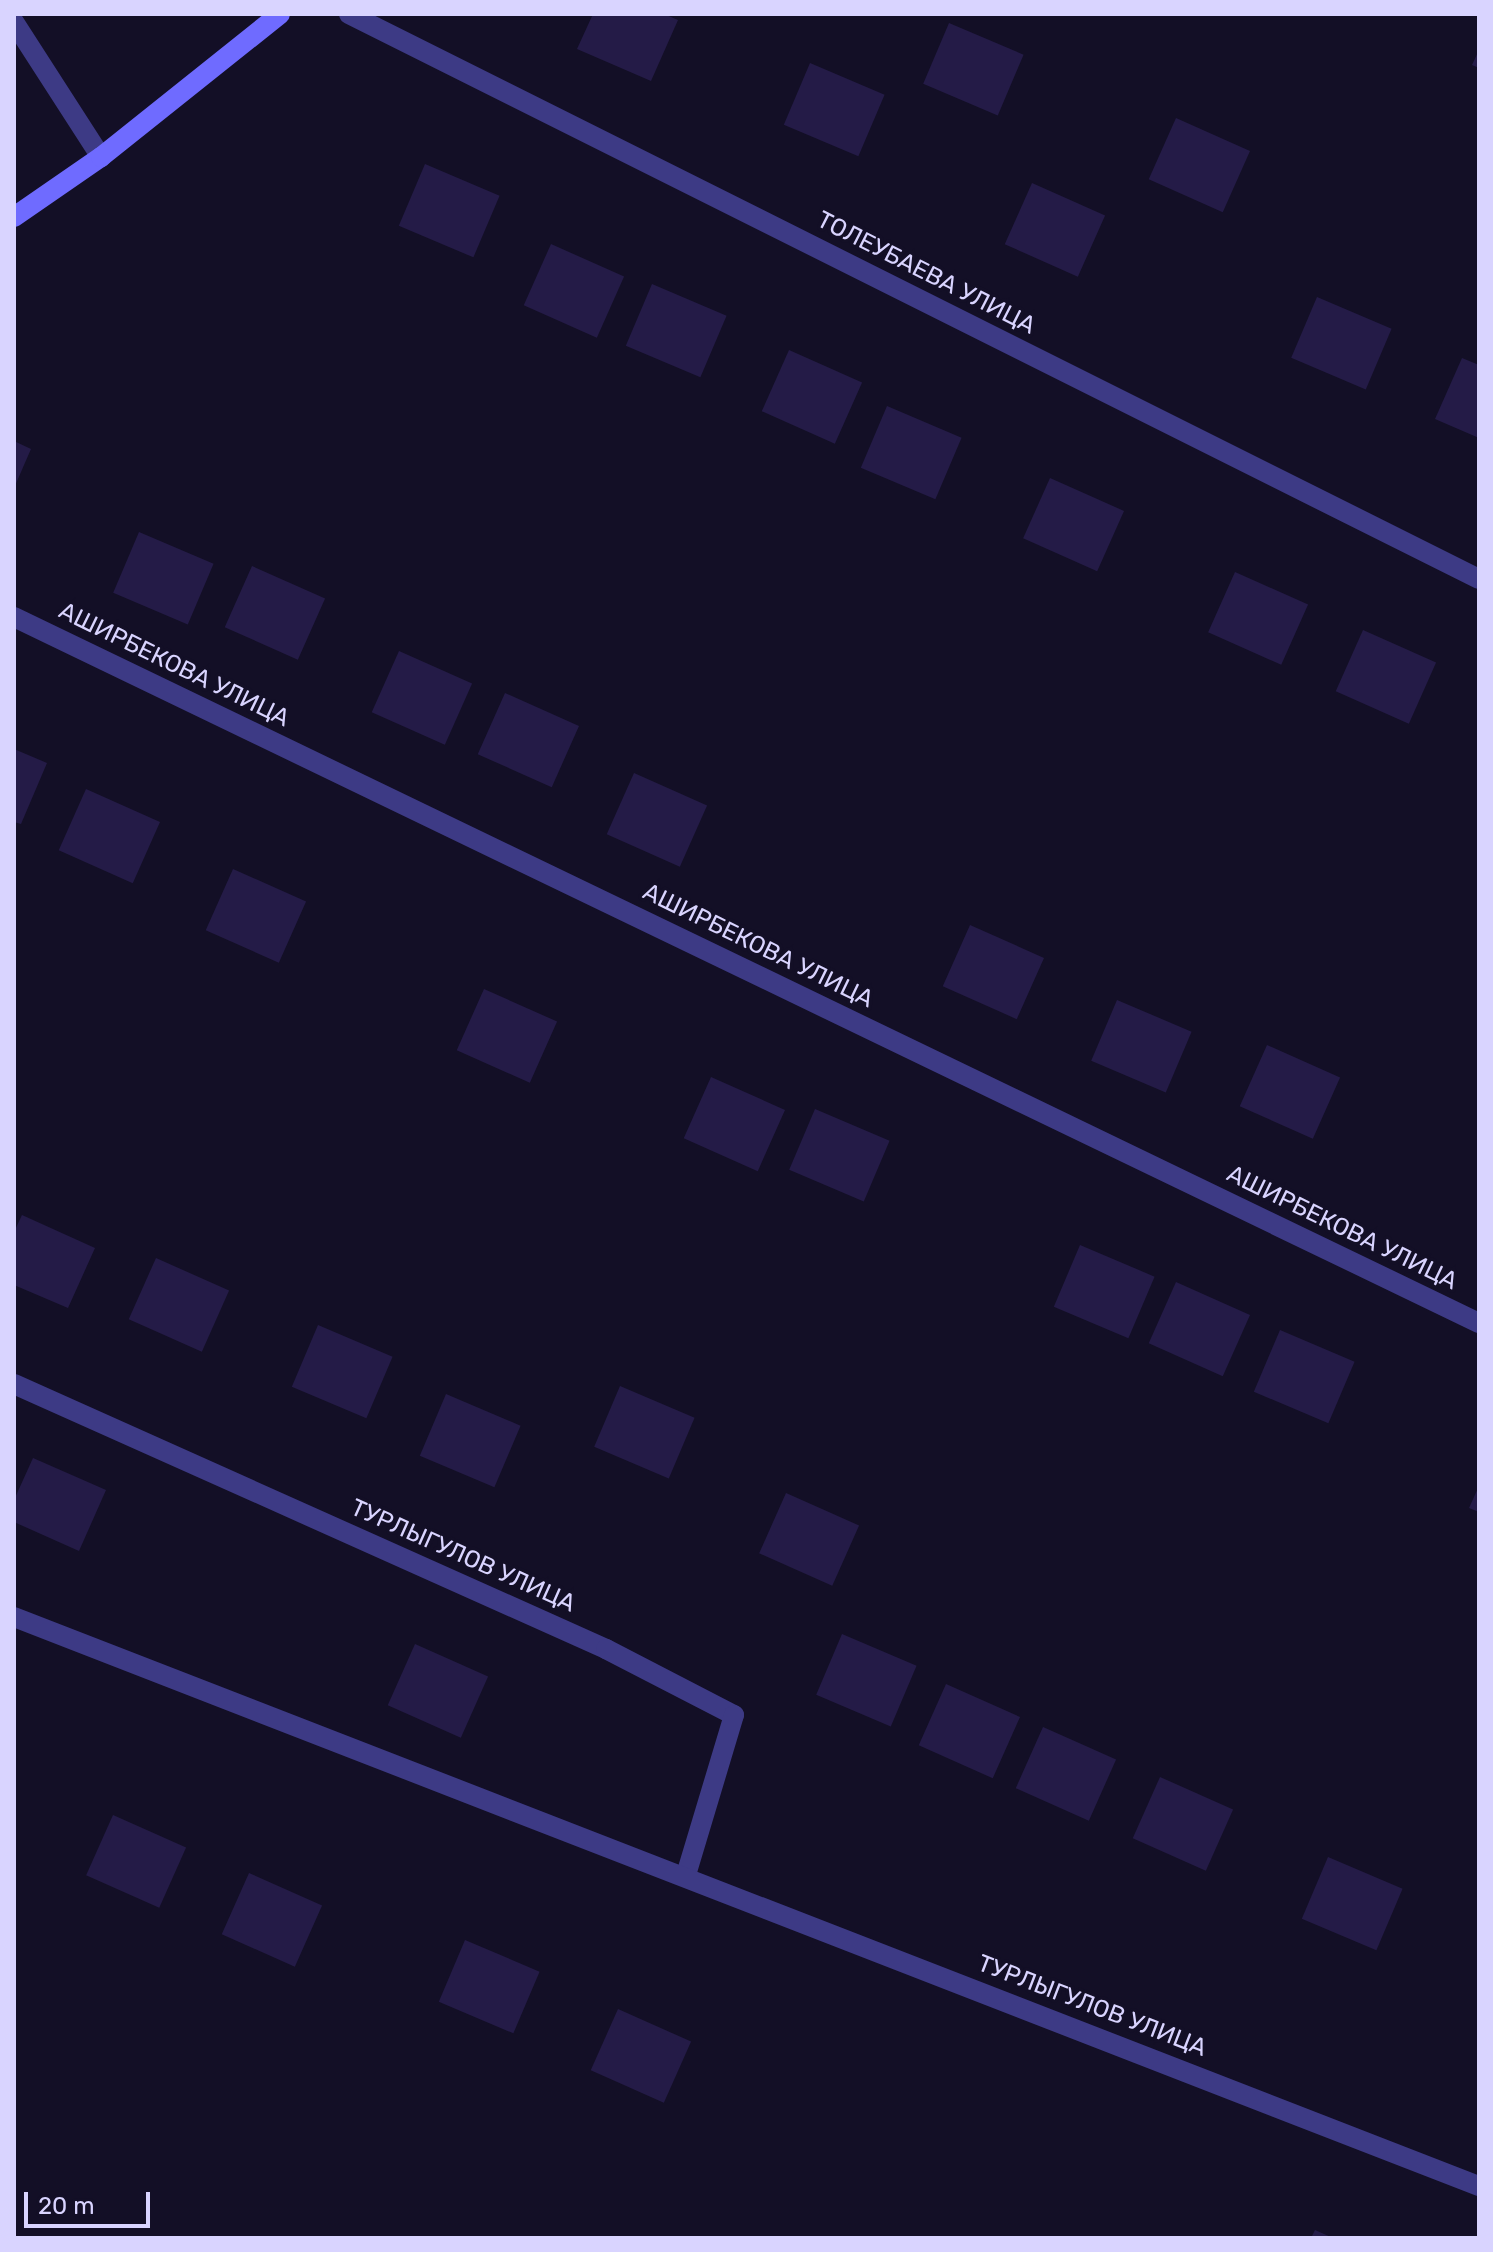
<!DOCTYPE html>
<html>
<head>
<meta charset="utf-8">
<style>
	body { margin:0 }
	#map { position:relative; width:1493px; height:2252px; overflow:hidden; background:#130f26; font-family:Rubik,sans-serif }
	div>[style] { position:absolute }
	[style*='--x'] { left:calc(var(--x)*1px); top:calc(var(--y)*1px); width:calc(var(--w)*1px); rotate:calc(var(--a)*1deg) }
	.building>* { inset:0; background:#241b47; transform-origin:0 0 }
	.street>* { height:20px; margin:-10px; padding:0 10px; transform-origin:10px; border-radius:10px; background:#3d3a85 }
	.secondary>* { height:20px; margin:-10px; padding:0 10px; transform-origin:10px; border-radius:10px; background:#6f6bff }
	span { translate:-50% -50%; white-space:nowrap; text-align:center; line-height:1.15; -webkit-text-stroke:7px #130f26; paint-order:stroke }
	.street-label { font-size:24px; color:#d9d4ff }
	.frame { position:absolute; inset:0; border:16px solid #d9d4ff; pointer-events:none }
	.scale { position:absolute; left:24px; top:2192px; width:126px; height:36px; box-sizing:border-box; border:4px solid #d9d4ff; border-top:0; padding-left:10px; font-size:24px; line-height:28px; white-space:nowrap; color:#d9d4ff; -webkit-text-stroke:6px #130f26; paint-order:stroke }
</style>
</head>
<body>
<div id="map">
	<div class="building">
		<div style="clip-path:polygon(593px 14px,664px 14px,678px 20px,651px 81px,577px 49px)"></div>
		<div style="left:949px;top:23px;width:81px;height:66px;rotate:23deg"></div>
		<div style="clip-path:polygon(1479px 50px,1479px 68px,1472px 65px)"></div>
		<div style="left:810px;top:63px;width:81px;height:67px;rotate:23deg"></div>
		<div style="left:1176px;top:118px;width:81px;height:67px;rotate:24deg"></div>
		<div style="left:425px;top:164px;width:81px;height:67px;rotate:23deg"></div>
		<div style="left:1032px;top:183px;width:80px;height:67px;rotate:24deg"></div>
		<div style="left:551px;top:244px;width:80px;height:67px;rotate:24deg"></div>
		<div style="left:652px;top:284px;width:81px;height:67px;rotate:23deg"></div>
		<div style="left:1317px;top:297px;width:81px;height:66px;rotate:23deg"></div>
		<div style="left:789px;top:350px;width:80px;height:67px;rotate:24deg"></div>
		<div style="clip-path:polygon(1462px 358px,1479px 365px,1479px 438px,1435px 419px)"></div>
		<div style="left:887px;top:406px;width:81px;height:67px;rotate:23deg"></div>
		<div style="clip-path:polygon(14px 441px,31px 449px,14px 488px)"></div>
		<div style="left:1050px;top:478px;width:81px;height:66px;rotate:24deg"></div>
		<div style="left:139px;top:532px;width:81px;height:66px;rotate:23deg"></div>
		<div style="left:252px;top:566px;width:80px;height:67px;rotate:24deg"></div>
		<div style="left:1235px;top:572px;width:80px;height:66px;rotate:24deg"></div>
		<div style="left:1363px;top:630px;width:80px;height:67px;rotate:24deg"></div>
		<div style="left:399px;top:651px;width:80px;height:67px;rotate:24deg"></div>
		<div style="left:505px;top:693px;width:81px;height:67px;rotate:24deg"></div>
		<div style="clip-path:polygon(14px 749px,47px 763px,21px 824px,14px 822px)"></div>
		<div style="left:634px;top:773px;width:80px;height:67px;rotate:24deg"></div>
		<div style="left:86px;top:789px;width:81px;height:67px;rotate:24deg"></div>
		<div style="left:233px;top:869px;width:80px;height:67px;rotate:24deg"></div>
		<div style="left:970px;top:925px;width:81px;height:67px;rotate:24deg"></div>
		<div style="left:484px;top:989px;width:80px;height:67px;rotate:24deg"></div>
		<div style="left:1117px;top:1000px;width:81px;height:66px;rotate:23deg"></div>
		<div style="left:1267px;top:1045px;width:80px;height:67px;rotate:24deg"></div>
		<div style="left:711px;top:1077px;width:81px;height:67px;rotate:24deg"></div>
		<div style="left:815px;top:1109px;width:81px;height:66px;rotate:23deg"></div>
		<div style="clip-path:polygon(22px 1215px,95px 1248px,68px 1308px,14px 1285px,14px 1232px)"></div>
		<div style="left:1080px;top:1245px;width:81px;height:67px;rotate:23deg"></div>
		<div style="left:156px;top:1258px;width:80px;height:67px;rotate:24deg"></div>
		<div style="left:1176px;top:1282px;width:81px;height:67px;rotate:24deg"></div>
		<div style="left:318px;top:1325px;width:81px;height:67px;rotate:23deg"></div>
		<div style="left:1280px;top:1330px;width:81px;height:67px;rotate:23deg"></div>
		<div style="left:620px;top:1386px;width:81px;height:66px;rotate:23deg"></div>
		<div style="left:446px;top:1394px;width:81px;height:67px;rotate:23deg"></div>
		<div style="clip-path:polygon(33px 1458px,106px 1490px,79px 1551px,14px 1522px,14px 1500px)"></div>
		<div style="clip-path:polygon(1479px 1486px,1479px 1512px,1469px 1508px)"></div>
		<div style="left:786px;top:1493px;width:80px;height:66px;rotate:24deg"></div>
		<div style="left:842px;top:1634px;width:81px;height:66px;rotate:23deg"></div>
		<div style="left:415px;top:1644px;width:80px;height:67px;rotate:24deg"></div>
		<div style="left:946px;top:1684px;width:81px;height:67px;rotate:24deg"></div>
		<div style="left:1043px;top:1727px;width:80px;height:67px;rotate:24deg"></div>
		<div style="left:1160px;top:1777px;width:80px;height:67px;rotate:24deg"></div>
		<div style="left:113px;top:1815px;width:80px;height:66px;rotate:24deg"></div>
		<div style="left:1328px;top:1857px;width:81px;height:67px;rotate:23deg"></div>
		<div style="left:249px;top:1873px;width:80px;height:67px;rotate:24deg"></div>
		<div style="left:465px;top:1940px;width:81px;height:67px;rotate:23deg"></div>
		<div style="left:618px;top:2009px;width:80px;height:67px;rotate:24deg"></div>
		<div style="clip-path:polygon(1315px 2230px,1333px 2238px,1311px 2238px)"></div>
	</div>
	<div class="street">
		<div style="--x:349;--y:14;--w:1263;--a:26.57"></div>
		<div style="--x:14;--y:22;--w:161;--a:57.2"></div>
		<div style="--x:14;--y:617;--w:1626;--a:25.73"></div>
		<div style="--x:14;--y:1384;--w:649;--a:24.11"></div>
		<div style="--x:606;--y:1649;--w:144;--a:27.3"></div>
		<div style="--x:734;--y:1715;--w:167;--a:106.7"></div>
		<div style="--x:14;--y:1617;--w:1572;--a:21.23"></div>
	</div>
	<div class="secondary">
		<div style="--x:14;--y:217;--w:106;--a:-34.6"></div>
		<div style="--x:101;--y:157;--w:229;--a:-38.6"></div>
	</div>
	<div class="street-label">
		<span style="left:926px;top:273px;rotate:27deg">ТОЛЕУБАЕВА УЛИЦА</span>
		<span style="left:174px;top:665px;rotate:26deg">АШИРБЕКОВА УЛИЦА</span>
		<span style="left:758px;top:946px;rotate:26deg">АШИРБЕКОВА УЛИЦА</span>
		<span style="left:1342px;top:1228px;rotate:26deg">АШИРБЕКОВА УЛИЦА</span>
		<span style="left:463px;top:1556px;rotate:24deg">ТУРЛЫГУЛОВ УЛИЦА</span>
		<span style="left:1092px;top:2006px;rotate:21deg">ТУРЛЫГУЛОВ УЛИЦА</span>
	</div>
	<div class="frame"></div>
	<div class="scale">20 m</div>
</div>
</body>
</html>
